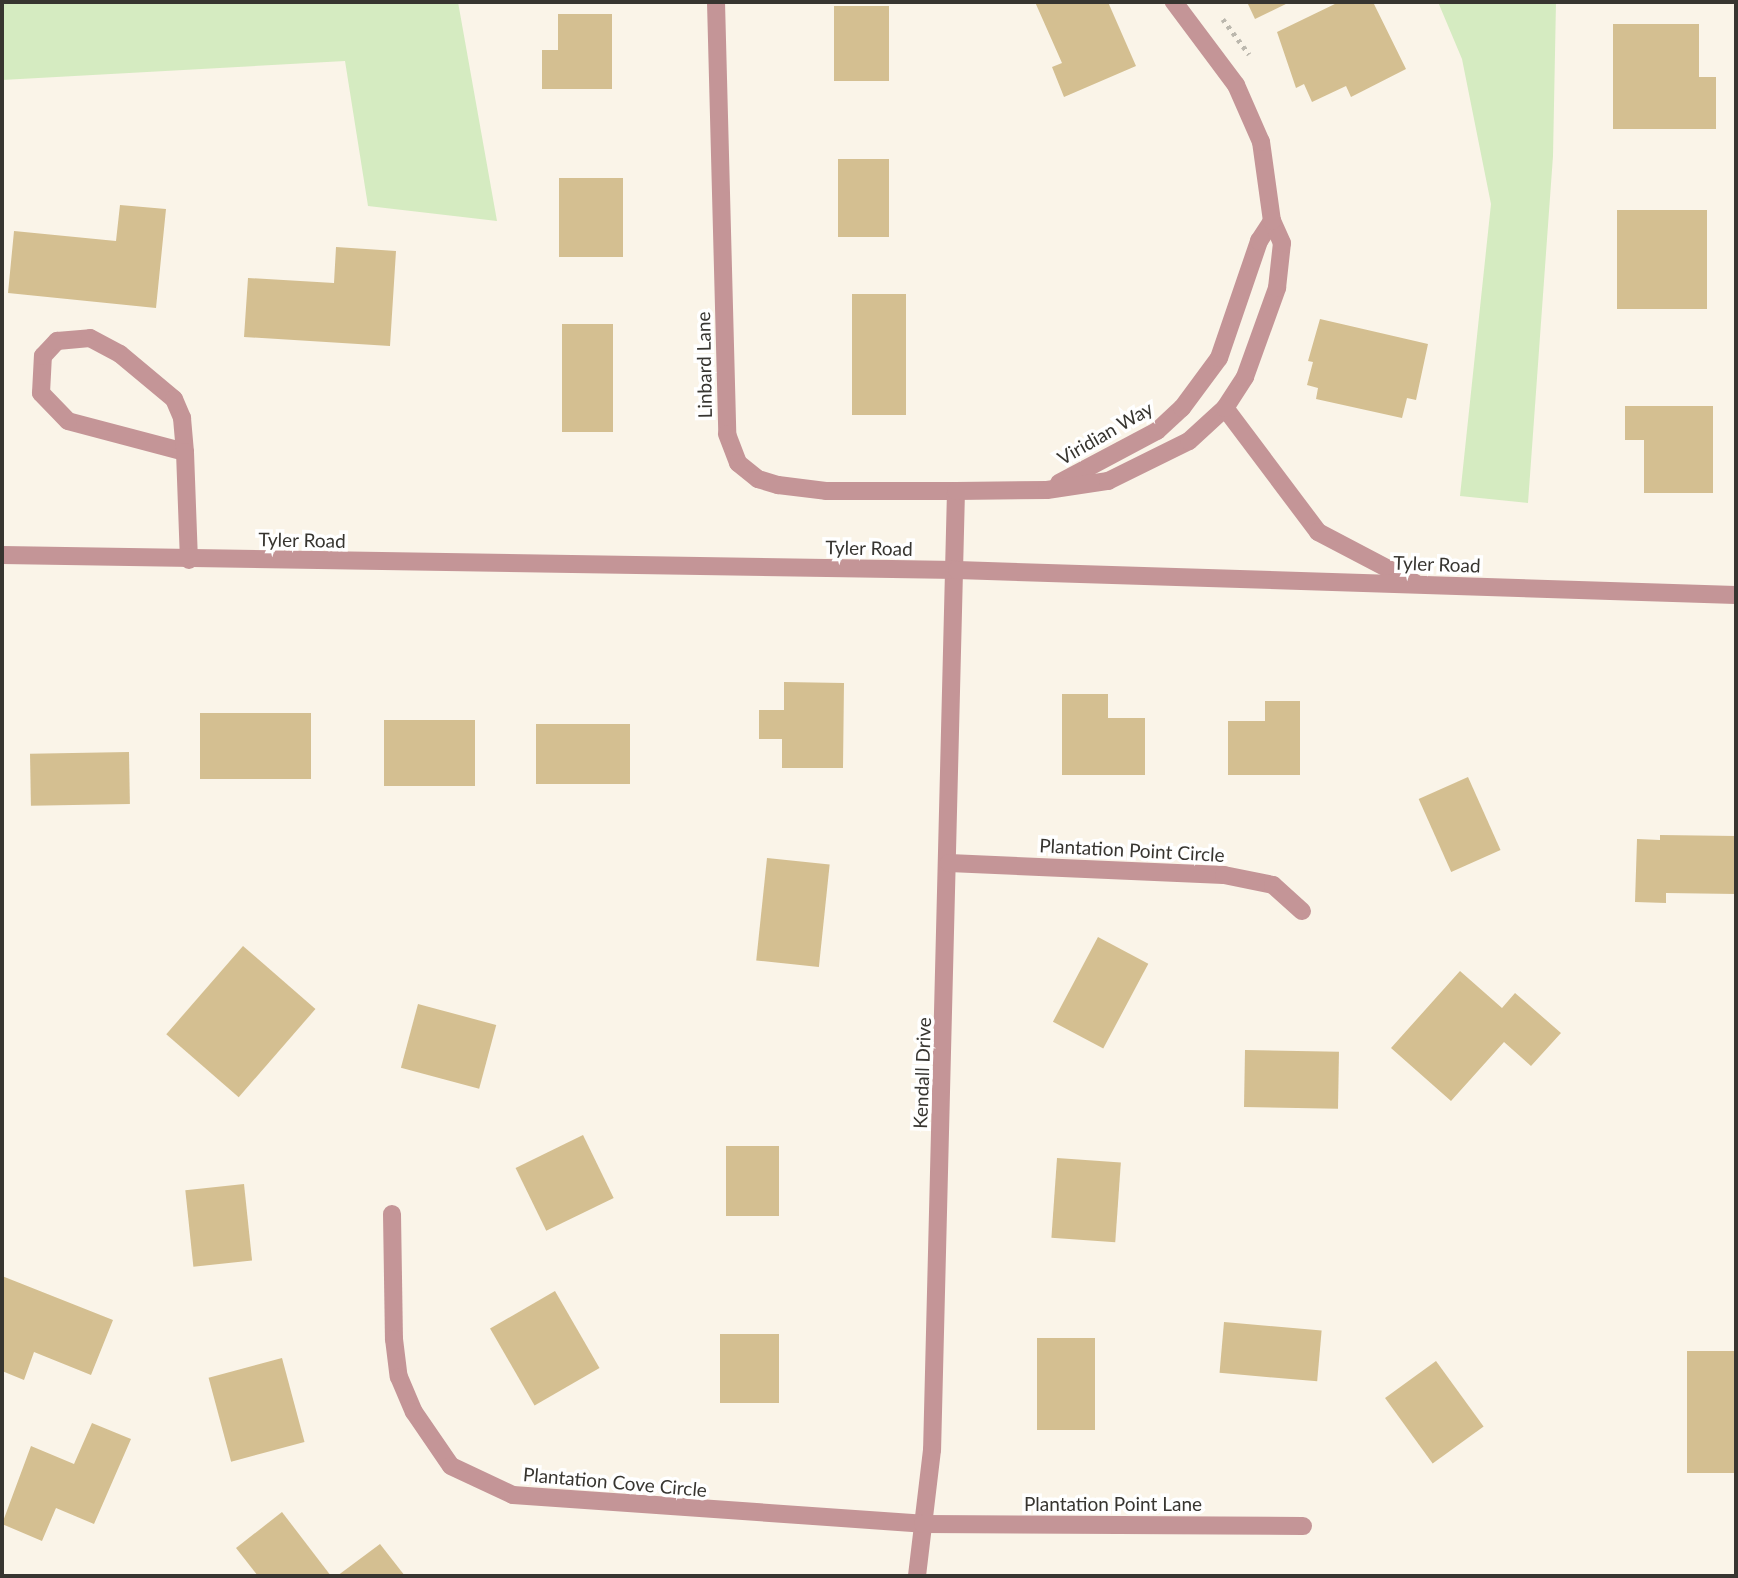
<!DOCTYPE html>
<html>
<head>
<meta charset="utf-8">
<style>
	body { margin:0 }
	#map { position:relative; width:1738px; height:1578px; overflow:hidden; background:#faf4e8; font-family:Lato,sans-serif }
	div>[style] { position:absolute }
	[style*='--x'] { left:calc(var(--x)*1px); top:calc(var(--y)*1px); width:calc(var(--w)*1px); rotate:calc(var(--a)*1deg) }
	.green>* { inset:0; background:#d5ebc1 }
	.building>* { inset:0; background:#d4bf91; transform-origin:0 0 }
	.path>* { height:4.5px; margin-top:-2.25px; transform-origin:0; background:repeating-linear-gradient(90deg,#bcb8ae 0 3.5px,transparent 0 8.5px) }
	.minor>* { height:18px; margin:-9px; padding:0 9px; transform-origin:9px; border-radius:9px; background:#c49597 }
	span { translate:-50% -50%; white-space:nowrap; text-align:center; line-height:1.15; -webkit-text-stroke:7px #fff; paint-order:stroke }
	.street-label { font-size:19px; color:#373530 }
	.frame { position:absolute; inset:0; border:4px solid #373530; pointer-events:none }
</style>
</head>
<body>
<div id="map">
	<div class="green">
		<div style="clip-path:polygon(2px 2px,458px 2px,497px 221px,368px 206px,345px 61px,2px 80px)"></div>
		<div style="clip-path:polygon(1438px 2px,1556px 2px,1553px 156px,1528px 503px,1460px 496px,1491px 204px,1462px 59px)"></div>
	</div>
	<div class="building">
		<div style="clip-path:polygon(1035px 2px,1108px 2px,1136px 66px,1064px 97px,1052px 67px,1062px 63px)"></div>
		<div style="clip-path:polygon(1247px 2px,1290px 2px,1255px 19px)"></div>
		<div style="clip-path:polygon(1339px 2px,1373px 2px,1406px 69px,1351px 97px,1346px 86px,1312px 102px,1304px 84px,1296px 88px,1277px 32px)"></div>
		<div style="left:834px;top:6px;width:55px;height:75px"></div>
		<div style="clip-path:polygon(558px 14px,612px 14px,612px 89px,542px 89px,542px 50px,558px 50px)"></div>
		<div style="clip-path:polygon(1613px 24px,1699px 24px,1699px 77px,1716px 77px,1716px 129px,1613px 129px)"></div>
		<div style="left:838px;top:159px;width:51px;height:78px"></div>
		<div style="left:559px;top:178px;width:64px;height:79px"></div>
		<div style="clip-path:polygon(120px 205px,166px 209px,156px 308px,8px 293px,14px 231px,116px 241px)"></div>
		<div style="left:1617px;top:210px;width:90px;height:99px"></div>
		<div style="clip-path:polygon(336px 247px,396px 251px,390px 346px,244px 337px,248px 278px,334px 283px)"></div>
		<div style="left:852px;top:294px;width:54px;height:121px"></div>
		<div style="clip-path:polygon(1320px 319px,1428px 344px,1416px 400px,1407px 398px,1402px 418px,1316px 399px,1318px 388px,1307px 385px,1313px 362px,1308px 361px)"></div>
		<div style="left:562px;top:324px;width:51px;height:108px"></div>
		<div style="clip-path:polygon(1625px 406px,1713px 406px,1713px 493px,1644px 493px,1644px 440px,1625px 440px)"></div>
		<div style="clip-path:polygon(784px 682px,844px 683px,843px 768px,782px 768px,782px 739px,759px 739px,759px 710px,784px 710px)"></div>
		<div style="clip-path:polygon(1062px 694px,1108px 694px,1108px 718px,1145px 718px,1145px 775px,1062px 775px)"></div>
		<div style="clip-path:polygon(1265px 701px,1300px 701px,1300px 775px,1228px 775px,1228px 721px,1265px 721px)"></div>
		<div style="left:200px;top:713px;width:111px;height:66px"></div>
		<div style="left:384px;top:720px;width:91px;height:66px"></div>
		<div style="left:536px;top:724px;width:94px;height:60px"></div>
		<div style="left:129px;top:752px;width:52px;height:99px;rotate:89deg"></div>
		<div style="left:1468px;top:777px;width:80px;height:54px;rotate:66deg"></div>
		<div style="clip-path:polygon(1660px 835px,1736px 836px,1736px 894px,1666px 893px,1666px 903px,1635px 902px,1637px 839px,1660px 840px)"></div>
		<div style="left:767px;top:858px;width:63px;height:103px;rotate:6deg"></div>
		<div style="left:1098px;top:937px;width:57px;height:96px;rotate:28deg"></div>
		<div style="left:243px;top:946px;width:96px;height:117px;rotate:41deg"></div>
		<div style="clip-path:polygon(1460px 971px,1502px 1008px,1515px 993px,1561px 1033px,1531px 1066px,1504px 1042px,1451px 1101px,1391px 1048px)"></div>
		<div style="left:418px;top:1004px;width:81px;height:66px;rotate:15deg"></div>
		<div style="left:1245px;top:1050px;width:94px;height:57px;rotate:1deg"></div>
		<div style="left:583px;top:1135px;width:70px;height:75px;rotate:64deg"></div>
		<div style="left:726px;top:1146px;width:53px;height:70px"></div>
		<div style="left:1057px;top:1158px;width:64px;height:80px;rotate:4deg"></div>
		<div style="left:244px;top:1184px;width:77px;height:59px;rotate:84deg"></div>
		<div style="clip-path:polygon(2px 1276px,113px 1320px,91px 1375px,34px 1352px,24px 1380px,2px 1371px)"></div>
		<div style="left:555px;top:1291px;width:89px;height:75px;rotate:60deg"></div>
		<div style="left:1224px;top:1322px;width:98px;height:51px;rotate:5deg"></div>
		<div style="left:779px;top:1334px;width:69px;height:59px;rotate:90deg"></div>
		<div style="left:1037px;top:1338px;width:58px;height:92px"></div>
		<div style="left:1687px;top:1351px;width:48px;height:122px"></div>
		<div style="left:282px;top:1358px;width:87px;height:76px;rotate:75deg"></div>
		<div style="left:1436px;top:1361px;width:81px;height:63px;rotate:54deg"></div>
		<div style="clip-path:polygon(92px 1423px,131px 1439px,94px 1524px,56px 1508px,42px 1541px,2px 1524px,31px 1446px,74px 1464px)"></div>
		<div style="clip-path:polygon(282px 1512px,331px 1576px,258px 1576px,236px 1548px)"></div>
		<div style="clip-path:polygon(380px 1544px,405px 1576px,337px 1576px)"></div>
	</div>
	<div class="path">
		<div style="--x:1223;--y:19;--w:44;--a:53.4"></div>
	</div>
	<div class="minor">
		<div style="--x:716;--y:2;--w:432;--a:88.5"></div>
		<div style="--x:727;--y:434;--w:31;--a:69"></div>
		<div style="--x:738;--y:463;--w:26;--a:39"></div>
		<div style="--x:758;--y:479;--w:21;--a:17"></div>
		<div style="--x:778;--y:485;--w:48;--a:7.1"></div>
		<div style="--x:826;--y:491;--w:130;--a:0"></div>
		<div style="--x:956;--y:491;--w:959;--a:91.43"></div>
		<div style="--x:932;--y:1450;--w:127;--a:96.8"></div>
		<div style="--x:1225;--y:408;--w:155;--a:53.1"></div>
		<div style="--x:1318;--y:532;--w:110;--a:27.7"></div>
		<div style="--x:185;--y:452;--w:121;--a:-165.2"></div>
		<div style="--x:68;--y:421;--w:39;--a:-134"></div>
		<div style="--x:41;--y:393;--w:37;--a:-87"></div>
		<div style="--x:43;--y:356;--w:21;--a:-47"></div>
		<div style="--x:57;--y:341;--w:33;--a:-5"></div>
		<div style="--x:90;--y:338;--w:34;--a:28"></div>
		<div style="--x:120;--y:354;--w:70;--a:39.8"></div>
		<div style="--x:174;--y:399;--w:21;--a:67"></div>
		<div style="--x:182;--y:418;--w:34;--a:85"></div>
		<div style="--x:185;--y:452;--w:108;--a:87.9"></div>
		<div style="--x:1059;--y:483;--w:111;--a:-28"></div>
		<div style="--x:1157;--y:431;--w:34;--a:-43"></div>
		<div style="--x:1182;--y:408;--w:62;--a:-53.5"></div>
		<div style="--x:1219;--y:358;--w:124;--a:-71.1"></div>
		<div style="--x:1259;--y:241;--w:24;--a:-57"></div>
		<div style="--x:956;--y:491;--w:91;--a:-0.6"></div>
		<div style="--x:1047;--y:490;--w:62;--a:-8.4"></div>
		<div style="--x:1108;--y:481;--w:90;--a:-26.3"></div>
		<div style="--x:1189;--y:441;--w:49;--a:-42.5"></div>
		<div style="--x:1225;--y:408;--w:37;--a:-57"></div>
		<div style="--x:1245;--y:377;--w:95;--a:-70.2"></div>
		<div style="--x:1277;--y:288;--w:45;--a:-83.7"></div>
		<div style="--x:1282;--y:243;--w:24;--a:-114"></div>
		<div style="--x:1272;--y:221;--w:80;--a:-97.9"></div>
		<div style="--x:1261;--y:142;--w:62;--a:-113.7"></div>
		<div style="--x:1236;--y:85;--w:104;--a:-126.8"></div>
		<div style="--x:2;--y:555;--w:955;--a:0.9"></div>
		<div style="--x:957;--y:570;--w:779;--a:1.84"></div>
		<div style="--x:949;--y:863;--w:275;--a:2.5"></div>
		<div style="--x:1224;--y:875;--w:50;--a:11.5"></div>
		<div style="--x:1273;--y:885;--w:39;--a:42"></div>
		<div style="--x:392;--y:1214;--w:125;--a:89.1"></div>
		<div style="--x:394;--y:1339;--w:38;--a:83"></div>
		<div style="--x:399;--y:1377;--w:38;--a:67"></div>
		<div style="--x:414;--y:1412;--w:65;--a:55.6"></div>
		<div style="--x:451;--y:1466;--w:68;--a:25.1"></div>
		<div style="--x:513;--y:1495;--w:411;--a:4"></div>
		<div style="--x:923;--y:1524;--w:380;--a:0.3"></div>
	</div>
	<div class="street-label">
		<span style="left:704px;top:365px;rotate:-91deg">Linbard Lane</span>
		<span style="left:1105px;top:433px;rotate:-30deg">Viridian Way</span>
		<span style="left:302px;top:540px;rotate:1deg">Tyler Road</span>
		<span style="left:869px;top:548px;rotate:1deg">Tyler Road</span>
		<span style="left:1437px;top:564px;rotate:2deg">Tyler Road</span>
		<span style="left:1132px;top:850px;rotate:3deg">Plantation Point Circle</span>
		<span style="left:922px;top:1073px;rotate:-88deg">Kendall Drive</span>
		<span style="left:615px;top:1482px;rotate:5deg">Plantation Cove Circle</span>
		<span style="left:1113px;top:1504px">Plantation Point Lane</span>
	</div>
	<div class="frame"></div>
</div>
</body>
</html>
